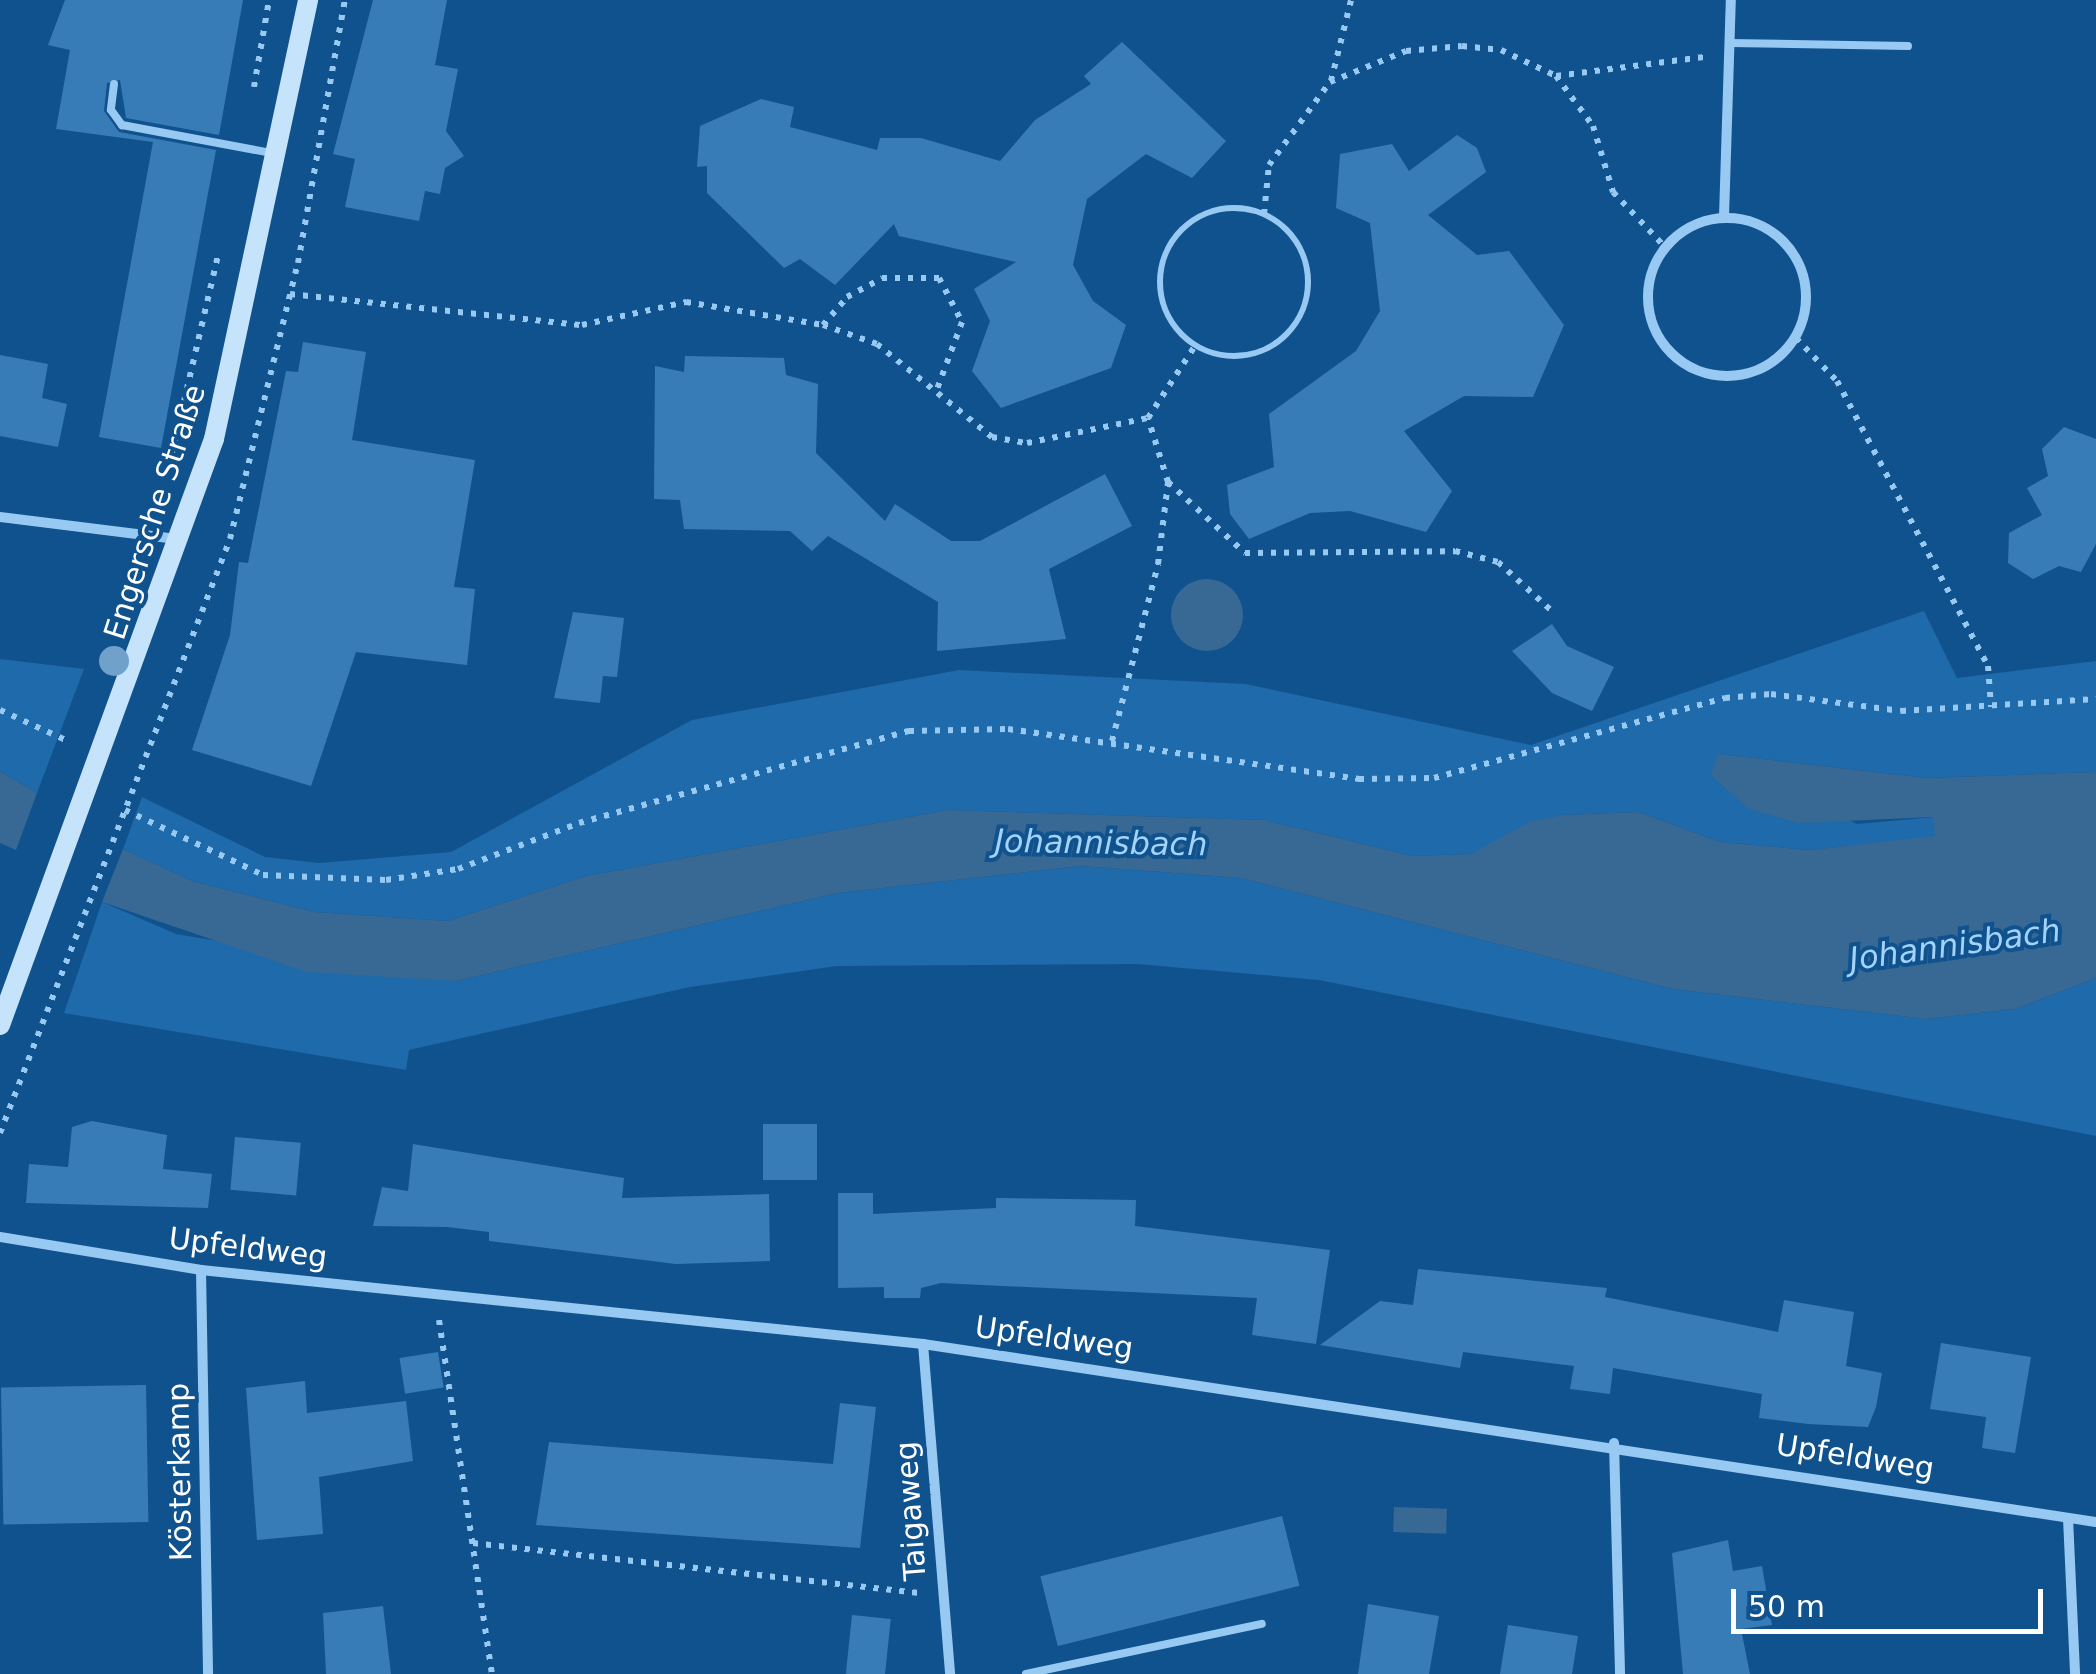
<!DOCTYPE html>
<html>
<head>
<meta charset="utf-8">
<style>
	body { margin:0 }
	#map { position:relative; width:2096px; height:1674px; overflow:hidden; background:#10528d; font-family:"DejaVu Sans",sans-serif }
	div>[style] { position:absolute }
	[style*='--x'] { left:calc(var(--x)*1px); top:calc(var(--y)*1px); width:calc(var(--w)*1px); rotate:calc(var(--a)*1deg) }
	.green>* { inset:0; background:#1e6aaa }
	.water>* { inset:0; background:#376994; transform-origin:0 0 }
	.round { border-radius:50% }
	.building>* { inset:0; background:#387cb7; transform-origin:0 0 }
	.path>* { height:6px; margin-top:-3px; transform-origin:0; background:repeating-linear-gradient(90deg,#97c9f2 0 5px,transparent 0 13px) }
	.path>.ring { margin:-3px; padding:0; box-sizing:content-box; background:none; border:6px solid #97c9f2; border-radius:50% }
	.lane>* { height:8px; margin:-4px; padding:0 4px; transform-origin:4px; border-radius:4px; background:#97c9f2 }
	.street>* { height:10px; margin:-5px; padding:0 5px; transform-origin:5px; border-radius:5px; background:#97c9f2 }
	.street>.ring { margin:-5px; padding:0; box-sizing:content-box; background:none; border:10px solid #97c9f2; border-radius:50% }
	.secondary>* { height:20px; margin:-10px; padding:0 10px; transform-origin:10px; border-radius:10px; background:#c6e3fc }
	.trees>* { width:30px; height:30px; margin:-15px; border-radius:50%; background:#70a1cb }
	span { translate:-50% -50%; white-space:nowrap; text-align:center; line-height:1.15; -webkit-text-stroke:8px #10528d; paint-order:stroke }
	.street-label { font-size:30px; color:#fff }
	.water-label { font-size:32px; color:#a3d3fa; font-style:italic }
	.scale { position:absolute; left:1731px; top:1589px; width:312px; height:45px; box-sizing:border-box; border:5px solid #fff; border-top:0; padding-left:12px; font-size:30px; line-height:35px; white-space:nowrap; color:#fff; -webkit-text-stroke:8px #10528d; paint-order:stroke }
</style>
</head>
<body>
<div id="map">
	<div class="green">
		<div style="clip-path:polygon(1924px 611px,1957px 678px,2096px 661px,2096px 772px,1927px 778px,1718px 754px,1857px 824px,1934px 817px,1936px 837px,1810px 850px,1720px 842px,1639px 812px,1563px 815px,1471px 854px,1412px 856px,1265px 820px,948px 810px,586px 876px,448px 921px,314px 912px,192px 881px,123px 849px,142px 797px,265px 857px,319px 863px,451px 852px,692px 720px,959px 670px,1246px 684px,1531px 745px)"></div>
		<div style="clip-path:polygon(0 659px,84px 669px,37px 793px,0 771px)"></div>
		<div style="clip-path:polygon(1081px 866px,1241px 878px,1673px 989px,1926px 1019px,2015px 1009px,2096px 978px,2096px 1136px,1319px 980px,1137px 964px,837px 966px,690px 987px,409px 1050px,406px 1070px,64px 1013px,102px 902px,176px 934px,456px 981px,838px 893px)"></div>
	</div>
	<div class="water">
		<div class="round" style="left:1171px;top:579px;width:72px;height:72px"></div>
		<div style="clip-path:polygon(1718px 754px,1927px 778px,2096px 772px,2096px 978px,2015px 1009px,1926px 1019px,1673px 989px,1241px 878px,1081px 866px,838px 893px,456px 981px,307px 972px,102px 902px,123px 849px,192px 881px,314px 912px,448px 921px,586px 876px,948px 810px,1265px 820px,1412px 856px,1471px 854px,1529px 822px,1563px 815px,1639px 812px,1720px 842px,1810px 850px,1935px 836px,1933px 817px,1799px 823px,1749px 809px,1711px 775px)"></div>
		<div style="clip-path:polygon(0 771px,37px 793px,16px 850px,0 843px)"></div>
		<div style="left:1394px;top:1507px;width:53px;height:25px;rotate:2deg"></div>
	</div>
	<div class="building">
		<div style="clip-path:polygon(65px 0,243px 0,219px 135px,126px 118px,120px 80px,107px 83px,104px 111px,119px 132px,216px 150px,161px 448px,99px 437px,153px 142px,56px 129px,70px 50px,48px 45px)"></div>
		<div style="clip-path:polygon(373px 0,447px 0,435px 65px,458px 69px,446px 131px,464px 156px,445px 168px,440px 194px,425px 191px,419px 221px,345px 207px,355px 159px,333px 154px)"></div>
		<div style="clip-path:polygon(1122px 42px,1226px 141px,1192px 178px,1146px 154px,1087px 199px,1073px 265px,1093px 301px,1126px 325px,1111px 368px,1001px 408px,972px 371px,990px 321px,974px 289px,1016px 262px,899px 236px,894px 224px,835px 285px,800px 259px,784px 268px,707px 193px,707px 166px,697px 167px,700px 126px,761px 99px,794px 107px,790px 127px,877px 150px,880px 138px,921px 138px,1000px 161px,1035px 120px,1091px 84px,1084px 76px)"></div>
		<div style="clip-path:polygon(1457px 135px,1477px 148px,1486px 172px,1428px 215px,1477px 255px,1509px 251px,1564px 325px,1533px 397px,1464px 396px,1404px 431px,1452px 491px,1426px 532px,1350px 511px,1310px 513px,1249px 539px,1230px 514px,1227px 485px,1274px 467px,1269px 414px,1356px 351px,1380px 311px,1370px 223px,1336px 208px,1340px 154px,1392px 144px,1409px 171px)"></div>
		<div style="clip-path:polygon(303px 342px,366px 352px,352px 440px,475px 460px,454px 587px,475px 589px,467px 665px,356px 652px,311px 786px,192px 750px,230px 635px,239px 562px,248px 563px,286px 371px,298px 372px)"></div>
		<div style="clip-path:polygon(0 355px,48px 364px,42px 398px,67px 404px,58px 447px,0 436px)"></div>
		<div style="clip-path:polygon(685px 356px,784px 358px,786px 375px,818px 384px,816px 453px,885px 521px,895px 504px,951px 541px,980px 541px,1105px 474px,1132px 526px,1049px 569px,1066px 639px,937px 651px,938px 602px,828px 536px,812px 551px,790px 531px,684px 529px,680px 500px,654px 499px,655px 366px,684px 372px)"></div>
		<div style="clip-path:polygon(2064px 427px,2096px 439px,2096px 544px,2081px 572px,2059px 566px,2033px 579px,2008px 563px,2009px 533px,2042px 515px,2027px 488px,2048px 476px,2042px 449px)"></div>
		<div style="clip-path:polygon(573px 612px,624px 618px,617px 677px,603px 676px,600px 703px,554px 698px)"></div>
		<div style="clip-path:polygon(1552px 624px,1567px 646px,1614px 667px,1592px 711px,1552px 693px,1512px 651px)"></div>
		<div style="clip-path:polygon(92px 1121px,167px 1135px,163px 1169px,212px 1174px,208px 1208px,26px 1203px,29px 1164px,68px 1167px,72px 1127px)"></div>
		<div style="left:763px;top:1124px;width:54px;height:56px"></div>
		<div style="left:235px;top:1137px;width:66px;height:53px;rotate:5deg"></div>
		<div style="clip-path:polygon(413px 1144px,624px 1178px,622px 1198px,769px 1194px,770px 1261px,676px 1264px,489px 1241px,489px 1232px,447px 1227px,373px 1226px,382px 1187px,408px 1191px)"></div>
		<div style="clip-path:polygon(838px 1193px,873px 1193px,873px 1214px,996px 1208px,996px 1198px,1136px 1200px,1135px 1226px,1330px 1250px,1316px 1344px,1252px 1335px,1257px 1298px,941px 1283px,921px 1288px,920px 1298px,884px 1298px,884px 1287px,838px 1288px)"></div>
		<div style="clip-path:polygon(1418px 1269px,1607px 1288px,1605px 1297px,1778px 1332px,1784px 1300px,1854px 1312px,1846px 1366px,1882px 1373px,1876px 1407px,1868px 1427px,1808px 1424px,1759px 1418px,1762px 1394px,1613px 1368px,1610px 1394px,1570px 1389px,1574px 1366px,1463px 1352px,1460px 1368px,1320px 1345px,1380px 1301px,1413px 1305px)"></div>
		<div style="clip-path:polygon(1941px 1343px,2031px 1357px,2015px 1453px,1982px 1448px,1986px 1417px,1930px 1409px)"></div>
		<div style="left:438px;top:1352px;width:36px;height:39px;rotate:81deg"></div>
		<div style="clip-path:polygon(305px 1381px,307px 1413px,406px 1401px,413px 1461px,319px 1477px,323px 1534px,257px 1540px,246px 1388px)"></div>
		<div style="left:146px;top:1385px;width:137px;height:145px;rotate:89deg"></div>
		<div style="clip-path:polygon(840px 1403px,876px 1407px,860px 1548px,536px 1525px,549px 1442px,833px 1464px)"></div>
		<div style="left:1282px;top:1516px;width:72px;height:249px;rotate:76deg"></div>
		<div style="clip-path:polygon(1728px 1540px,1733px 1571px,1762px 1566px,1772px 1625px,1741px 1629px,1750px 1674px,1683px 1674px,1672px 1553px)"></div>
		<div style="clip-path:polygon(1368px 1604px,1439px 1616px,1429px 1674px,1358px 1674px)"></div>
		<div style="clip-path:polygon(383px 1606px,391px 1674px,326px 1674px,323px 1613px)"></div>
		<div style="left:852px;top:1615px;width:39px;height:59px;rotate:6deg"></div>
		<div style="clip-path:polygon(1508px 1625px,1578px 1636px,1572px 1674px,1500px 1674px)"></div>
	</div>
	<div class="path">
		<div style="--x:1556;--y:76;--w:149;--a:-7.3"></div>
		<div style="--x:1331;--y:81;--w:83;--a:-76.1"></div>
		<div style="--x:254;--y:87;--w:88;--a:-80.2"></div>
		<div class="ring" style="left:1160px;top:208px;width:142px;height:142px"></div>
		<div style="--x:1264;--y:214;--w:49;--a:-84.2"></div>
		<div style="--x:1269;--y:165;--w:103;--a:-53.7"></div>
		<div style="--x:1330;--y:82;--w:82;--a:-22.2"></div>
		<div style="--x:1406;--y:51;--w:56;--a:-5.1"></div>
		<div style="--x:1462;--y:46;--w:39;--a:6"></div>
		<div style="--x:1501;--y:50;--w:61;--a:25.3"></div>
		<div style="--x:1556;--y:76;--w:62;--a:53.5"></div>
		<div style="--x:1593;--y:126;--w:69;--a:73.1"></div>
		<div style="--x:1613;--y:192;--w:76;--a:46.6"></div>
		<div style="--x:290;--y:294;--w:294;--a:6.1"></div>
		<div style="--x:582;--y:325;--w:107;--a:-12.5"></div>
		<div style="--x:686;--y:302;--w:139;--a:9.5"></div>
		<div style="--x:823;--y:325;--w:57;--a:19.4"></div>
		<div style="--x:877;--y:344;--w:148;--a:39"></div>
		<div style="--x:992;--y:437;--w:36;--a:10"></div>
		<div style="--x:1027;--y:443;--w:124;--a:-11.7"></div>
		<div style="--x:1148;--y:418;--w:86;--a:-56.9"></div>
		<div style="--x:823;--y:325;--w:37;--a:-49"></div>
		<div style="--x:847;--y:297;--w:40;--a:-28"></div>
		<div style="--x:882;--y:278;--w:57;--a:0"></div>
		<div style="--x:939;--y:278;--w:50;--a:62.4"></div>
		<div style="--x:962;--y:322;--w:75;--a:110.4"></div>
		<div style="--x:1796;--y:338;--w:59;--a:46.4"></div>
		<div style="--x:1837;--y:381;--w:323;--a:62.1"></div>
		<div style="--x:1988;--y:666;--w:41;--a:85.8"></div>
		<div style="--x:172;--y:453;--w:202;--a:-76.9"></div>
		<div style="--x:1168;--y:482;--w:105;--a:42.7"></div>
		<div style="--x:1245;--y:553;--w:210;--a:-0.5"></div>
		<div style="--x:1455;--y:551;--w:44;--a:14.3"></div>
		<div style="--x:1498;--y:562;--w:76;--a:42.3"></div>
		<div style="--x:0;--y:710;--w:77;--a:24.6"></div>
		<div style="--x:1112;--y:741;--w:183;--a:-75.4"></div>
		<div style="--x:1158;--y:564;--w:83;--a:-83"></div>
		<div style="--x:1168;--y:482;--w:67;--a:-107.4"></div>
		<div style="--x:125;--y:810;--w:153;--a:25.2"></div>
		<div style="--x:263;--y:875;--w:123;--a:2.3"></div>
		<div style="--x:386;--y:880;--w:73;--a:-8.7"></div>
		<div style="--x:458;--y:869;--w:129;--a:-20.8"></div>
		<div style="--x:579;--y:823;--w:343;--a:-15.6"></div>
		<div style="--x:909;--y:731;--w:99;--a:-1.2"></div>
		<div style="--x:1008;--y:729;--w:355;--a:8.1"></div>
		<div style="--x:1359;--y:779;--w:75;--a:-0.8"></div>
		<div style="--x:1434;--y:778;--w:302;--a:-15.4"></div>
		<div style="--x:1725;--y:698;--w:46;--a:-5"></div>
		<div style="--x:1771;--y:694;--w:131;--a:7.5"></div>
		<div style="--x:1901;--y:711;--w:195;--a:-3.5"></div>
		<div style="--x:0;--y:1133;--w:637;--a:-68.83"></div>
		<div style="--x:230;--y:539;--w:284;--a:-76.2"></div>
		<div style="--x:298;--y:263;--w:267;--a:-79.9"></div>
		<div style="--x:439;--y:1320;--w:358;--a:81.5"></div>
		<div style="--x:473;--y:1543;--w:449;--a:6.4"></div>
	</div>
	<div class="lane">
		<div style="--x:1730;--y:43;--w:178;--a:1"></div>
		<div style="--x:114;--y:84;--w:26;--a:97"></div>
		<div style="--x:111;--y:110;--w:19;--a:54"></div>
		<div style="--x:122;--y:125;--w:153;--a:10.6"></div>
		<div style="--x:1026;--y:1674;--w:241;--a:-12"></div>
	</div>
	<div class="street">
		<div style="--x:1724;--y:217;--w:217;--a:-88.2"></div>
		<div class="ring" style="left:1648px;top:218px;width:148px;height:148px"></div>
		<div style="--x:0;--y:517;--w:178;--a:7.1"></div>
		<div style="--x:0;--y:1237;--w:204;--a:9.3"></div>
		<div style="--x:201;--y:1270;--w:726;--a:5.85"></div>
		<div style="--x:923;--y:1344;--w:1186;--a:8.63"></div>
		<div style="--x:201;--y:1270;--w:404;--a:89"></div>
		<div style="--x:923;--y:1344;--w:331;--a:85.3"></div>
		<div style="--x:1614;--y:1443;--w:231;--a:88.5"></div>
		<div style="--x:2068;--y:1518;--w:156;--a:87.4"></div>
	</div>
	<div class="secondary">
		<div style="--x:0;--y:1025;--w:624;--a:-69.94"></div>
		<div style="--x:214;--y:439;--w:449;--a:-77.9"></div>
	</div>
	<div class="trees">
		<div style="left:114px;top:661px"></div>
	</div>
	<div class="street-label">
		<span style="left:155px;top:512px;rotate:-72deg">Engersche Straße</span>
		<span style="left:248px;top:1248px;rotate:7deg">Upfeldweg</span>
		<span style="left:1054px;top:1338px;rotate:8deg">Upfeldweg</span>
		<span style="left:1855px;top:1457px;rotate:9deg">Upfeldweg</span>
		<span style="left:180px;top:1472px;rotate:-91deg">Kösterkamp</span>
		<span style="left:911px;top:1511px;rotate:-94deg">Taigaweg</span>
	</div>
	<div class="water-label">
		<span style="left:1101px;top:843px;rotate:1deg">Johannisbach</span>
		<span style="left:1955px;top:945px;rotate:-8deg">Johannisbach</span>
	</div>
	<div class="scale">50 m</div>
</div>
</body>
</html>
